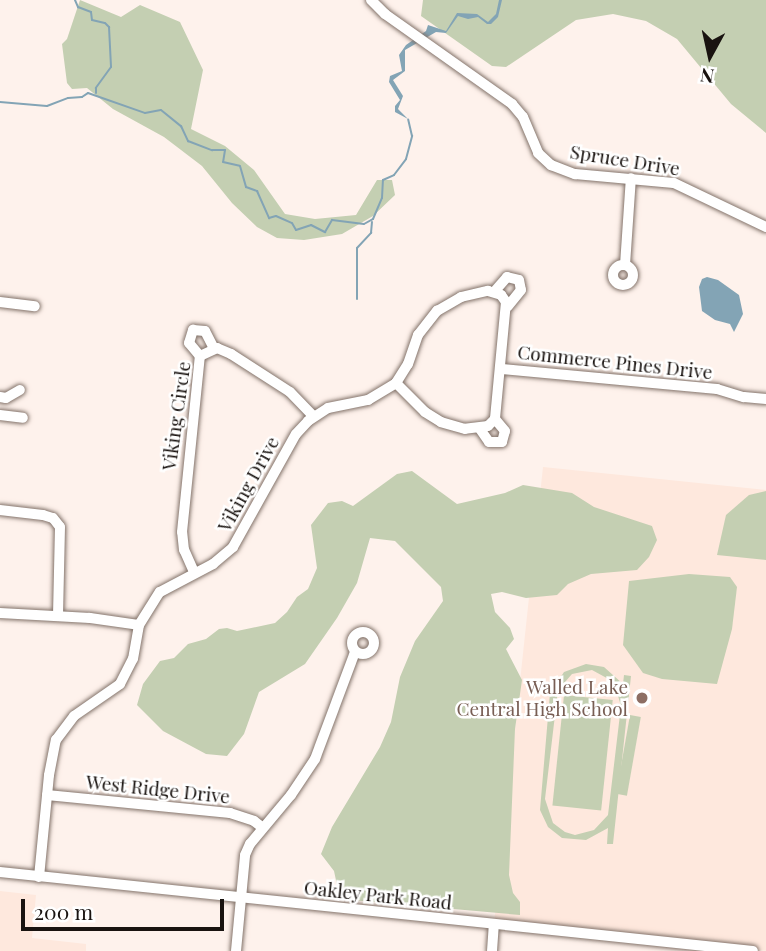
<!DOCTYPE html>
<html>
<head>
<meta charset="utf-8">
<style>
	body { margin:0 }
	#map { position:relative; width:766px; height:951px; overflow:hidden; background:#fef2ec; font-family:"Playfair Display",serif }
	div>[style] { position:absolute }
	[style*='--x'] { left:calc(var(--x)*1px); top:calc(var(--y)*1px); width:calc(var(--w)*1px); rotate:calc(var(--a)*1deg) }
	.built>* { inset:0; background:#fee8dd }
	.green>* { inset:0; background:#c4cfb2; transform-origin:0 0 }
	.water>* { inset:0; background:#83a4b5 }
	.stream>* { height:2px; margin:-1px; padding:0 1px; transform-origin:1px; border-radius:1px; background:#83a4b5 }
	.roads { filter:drop-shadow(0 0 2px #83736a) drop-shadow(0 0 2px #83736a) }
	.minor>* { height:10px; margin:-5px; padding:0 5px; transform-origin:5px; border-radius:5px; background:#fff }
	.minor>.ring { margin:-5px; padding:0; box-sizing:content-box; background:none; border:10px solid #fff; border-radius:50% }
	.dots>* { width:19px; height:19px; translate:-50% -50%; box-sizing:border-box; border:4px solid #fff; border-radius:50% }
	span { translate:-50% -50%; white-space:nowrap; text-align:center; line-height:1.15; -webkit-text-stroke:5px #fff; paint-order:stroke }
	.street-label { font-size:19px; color:#191310 }
	.education-label { font-size:19px; color:#785e54 }
	.right { translate:-100% -50%; text-align:right }
	.north { position:absolute; left:675px; top:21px; width:70px; height:70px; -webkit-text-stroke:5px #fff; paint-order:stroke; rotate:188deg; font-size:19px; font-weight:700; line-height:28px; text-align:center; color:#191310 }
	.north::after { content:''; display:block; margin:auto; width:24px; height:32px; background:#191310; clip-path:polygon(50% 0,100% 100%,50% 72%,0 100%) }
	.scale { position:absolute; left:21px; top:899px; width:203px; height:32px; box-sizing:border-box; border:4px solid #191310; border-top:0; padding-left:9px; font-size:21px; line-height:24px; white-space:nowrap; color:#191310; -webkit-text-stroke:5px #fff; paint-order:stroke }
</style>
</head>
<body>
<div id="map">
	<div class="built">
		<div style="clip-path:polygon(543px 467px,766px 490px,766px 951px,494px 924px)"></div>
		<div style="clip-path:polygon(0 891px,36px 895px,32px 938px,86px 944px,86px 951px,0 951px)"></div>
	</div>
	<div class="green">
		<div style="clip-path:polygon(80px 0,121px 17px,140px 5px,180px 22px,203px 70px,191px 129px,225px 146px,254px 170px,285px 214px,315px 219px,356px 215px,377px 180px,392px 180px,395px 195px,373px 216px,342px 234px,304px 240px,277px 238px,257px 227px,232px 203px,202px 166px,164px 137px,113px 109px,87px 88px,72px 89px,67px 83px,62px 44px,67px 39px)"></div>
		<div style="clip-path:polygon(423px 0,766px 0,766px 133px,731px 104px,677px 39px,646px 21px,613px 14px,576px 20px,506px 67px,492px 66px,421px 16px)"></div>
		<div style="clip-path:polygon(412px 471px,457px 504px,505px 493px,523px 485px,572px 493px,594px 507px,652px 526px,657px 540px,649px 557px,637px 570px,591px 574px,568px 584px,557px 595px,526px 598px,502px 592px,491px 594px,495px 612px,510px 628px,514px 639px,506px 649px,522px 680px,515px 729px,509px 875px,513px 893px,520px 902px,520px 915px,340px 899px,334px 871px,321px 854px,332px 827px,380px 747px,391px 722px,400px 677px,415px 641px,443px 601px,441px 587px,395px 541px,370px 538px,357px 583px,337px 618px,305px 664px,259px 692px,244px 734px,227px 756px,206px 754px,163px 731px,137px 705px,143px 684px,160px 661px,174px 658px,188px 644px,206px 639px,219px 629px,227px 628px,237px 631px,275px 623px,287px 612px,297px 597px,308px 589px,317px 568px,311px 525px,328px 503px,342px 501px,353px 506px,397px 474px)"></div>
		<div style="clip-path:polygon(766px 491px,766px 560px,717px 555px,726px 515px,749px 495px)"></div>
		<div style="clip-path:polygon(689px 574px,730px 577px,737px 587px,732px 629px,717px 684px,662px 679px,643px 673px,623px 645px,629px 581px)"></div>
		<div style="clip-path:polygon(evenodd,586px 664px,604px 667px,623px 684px,624px 675px,631px 676px,613px 844px,607px 844px,608px 828px,586px 840px,562px 838px,548px 827px,540px 810px,550px 693px,564px 672px,586px 664px,592px 670px,614px 682px,621px 706px,608px 815px,594px 830px,575px 835px,565px 832px,553px 823px,545px 799px,558px 690px,572px 674px,592px 670px)"></div>
		<div style="left:564px;top:695px;width:49px;height:111px;rotate:6deg"></div>
		<div style="left:630px;top:715px;width:11px;height:80px;rotate:10deg"></div>
	</div>
	<div class="water">
		<div style="clip-path:polygon(499px 0,502px 0,498px 17px,491px 24px,487px 24px,478px 17px,468px 19px,458px 16px,446px 33px,436px 32px,405px 50px,405px 71px,393px 80px,403px 96px,398px 109px,408px 119px,395px 112px,395px 106px,400px 100px,389px 82px,390px 76px,402px 71px,399px 55px,406px 45px,426px 31px,428px 25px,446px 31px,457px 13px,477px 14px,488px 22px,496px 14px)"></div>
		<div style="clip-path:polygon(707px 277px,718px 280px,739px 295px,743px 314px,734px 332px,730px 324px,715px 320px,702px 311px,699px 287px,702px 279px)"></div>
	</div>
	<div class="stream">
		<div style="--x:75;--y:0;--w:8;--a:67"></div>
		<div style="--x:78;--y:7;--w:14;--a:21"></div>
		<div style="--x:91;--y:12;--w:8;--a:83"></div>
		<div style="--x:92;--y:20;--w:13;--a:13"></div>
		<div style="--x:105;--y:23;--w:6;--a:45"></div>
		<div style="--x:109;--y:27;--w:40;--a:87.1"></div>
		<div style="--x:111;--y:67;--w:26;--a:126"></div>
		<div style="--x:96;--y:88;--w:5;--a:90"></div>
		<div style="--x:0;--y:102;--w:47;--a:4.9"></div>
		<div style="--x:47;--y:106;--w:22;--a:-21"></div>
		<div style="--x:68;--y:98;--w:14;--a:-4"></div>
		<div style="--x:82;--y:97;--w:7;--a:-34"></div>
		<div style="--x:88;--y:93;--w:60;--a:19.3"></div>
		<div style="--x:145;--y:113;--w:16;--a:-11"></div>
		<div style="--x:161;--y:110;--w:26;--a:39"></div>
		<div style="--x:181;--y:126;--w:17;--a:65"></div>
		<div style="--x:188;--y:141;--w:26;--a:21"></div>
		<div style="--x:212;--y:150;--w:13;--a:0"></div>
		<div style="--x:225;--y:150;--w:12;--a:99"></div>
		<div style="--x:223;--y:162;--w:17;--a:13"></div>
		<div style="--x:240;--y:166;--w:22;--a:74"></div>
		<div style="--x:246;--y:187;--w:12;--a:20"></div>
		<div style="--x:257;--y:191;--w:30;--a:66"></div>
		<div style="--x:269;--y:218;--w:7;--a:-16"></div>
		<div style="--x:276;--y:216;--w:17;--a:24"></div>
		<div style="--x:292;--y:223;--w:8;--a:60"></div>
		<div style="--x:296;--y:230;--w:16;--a:-18"></div>
		<div style="--x:311;--y:225;--w:16;--a:27"></div>
		<div style="--x:325;--y:232;--w:14;--a:-60"></div>
		<div style="--x:332;--y:220;--w:32;--a:7"></div>
		<div style="--x:364;--y:224;--w:10;--a:-29"></div>
		<div style="--x:373;--y:219;--w:23;--a:-67"></div>
		<div style="--x:382;--y:198;--w:18;--a:-87"></div>
		<div style="--x:383;--y:180;--w:12;--a:-24"></div>
		<div style="--x:394;--y:175;--w:20;--a:-53"></div>
		<div style="--x:406;--y:159;--w:24;--a:-75"></div>
		<div style="--x:412;--y:136;--w:17;--a:-103"></div>
		<div style="--x:357;--y:299;--w:51;--a:-90"></div>
		<div style="--x:357;--y:248;--w:21;--a:-47"></div>
		<div style="--x:371;--y:233;--w:11;--a:-85"></div>
	</div>
	<div class="roads">
		<div class="minor">
			<div style="--x:371;--y:0;--w:20;--a:45"></div>
			<div style="--x:385;--y:14;--w:156;--a:35.3"></div>
			<div style="--x:512;--y:104;--w:17;--a:50"></div>
			<div style="--x:523;--y:117;--w:39;--a:67"></div>
			<div style="--x:538;--y:153;--w:18;--a:43"></div>
			<div style="--x:551;--y:165;--w:26;--a:21"></div>
			<div style="--x:575;--y:174;--w:99;--a:5.2"></div>
			<div style="--x:674;--y:183;--w:102;--a:25.6"></div>
			<div class="ring" style="left:613px;top:265px;width:10px;height:10px"></div>
			<div style="--x:625;--y:265;--w:87;--a:-86.1"></div>
			<div style="--x:494;--y:292;--w:20;--a:-49"></div>
			<div style="--x:507;--y:277;--w:12;--a:14"></div>
			<div style="--x:519;--y:280;--w:10;--a:79"></div>
			<div style="--x:521;--y:290;--w:21;--a:129"></div>
			<div style="--x:0;--y:302;--w:35;--a:7"></div>
			<div style="--x:200;--y:356;--w:17;--a:-130"></div>
			<div style="--x:189;--y:343;--w:14;--a:-73"></div>
			<div style="--x:193;--y:330;--w:12;--a:5"></div>
			<div style="--x:205;--y:331;--w:20;--a:63"></div>
			<div style="--x:502;--y:369;--w:216;--a:5.3"></div>
			<div style="--x:717;--y:389;--w:28;--a:17"></div>
			<div style="--x:744;--y:397;--w:22;--a:5"></div>
			<div style="--x:0;--y:397;--w:6;--a:9"></div>
			<div style="--x:6;--y:398;--w:16;--a:-30"></div>
			<div style="--x:0;--y:415;--w:23;--a:7"></div>
			<div style="--x:480;--y:429;--w:16;--a:55"></div>
			<div style="--x:489;--y:442;--w:13;--a:0"></div>
			<div style="--x:502;--y:442;--w:11;--a:-75"></div>
			<div style="--x:505;--y:431;--w:16;--a:-130"></div>
			<div style="--x:0;--y:510;--w:43;--a:6.6"></div>
			<div style="--x:43;--y:515;--w:10;--a:17"></div>
			<div style="--x:53;--y:518;--w:11;--a:52"></div>
			<div style="--x:60;--y:527;--w:88;--a:91.3"></div>
			<div style="--x:194;--y:572;--w:24;--a:-114"></div>
			<div style="--x:184;--y:550;--w:18;--a:-96"></div>
			<div style="--x:182;--y:532;--w:177;--a:-84.2"></div>
			<div style="--x:200;--y:356;--w:19;--a:-25"></div>
			<div style="--x:217;--y:348;--w:15;--a:23"></div>
			<div style="--x:231;--y:354;--w:70;--a:32.8"></div>
			<div style="--x:290;--y:392;--w:33;--a:46"></div>
			<div style="--x:0;--y:613;--w:90;--a:3.2"></div>
			<div style="--x:90;--y:618;--w:49;--a:8.1"></div>
			<div class="ring" style="left:352px;top:632px;width:12px;height:12px"></div>
			<div style="--x:47;--y:795;--w:184;--a:5.6"></div>
			<div style="--x:230;--y:813;--w:25;--a:18"></div>
			<div style="--x:254;--y:821;--w:11;--a:38"></div>
			<div style="--x:0;--y:872;--w:757;--a:5.99"></div>
			<div style="--x:39;--y:877;--w:102;--a:-84.4"></div>
			<div style="--x:49;--y:775;--w:36;--a:-79"></div>
			<div style="--x:56;--y:740;--w:30;--a:-53"></div>
			<div style="--x:74;--y:716;--w:56;--a:-34.8"></div>
			<div style="--x:120;--y:684;--w:28;--a:-63"></div>
			<div style="--x:133;--y:659;--w:35;--a:-80"></div>
			<div style="--x:139;--y:625;--w:39;--a:-58"></div>
			<div style="--x:160;--y:592;--w:60;--a:-27.8"></div>
			<div style="--x:213;--y:564;--w:26;--a:-40"></div>
			<div style="--x:233;--y:547;--w:129;--a:-60.9"></div>
			<div style="--x:296;--y:434;--w:18;--a:-47"></div>
			<div style="--x:308;--y:421;--w:24;--a:-33"></div>
			<div style="--x:328;--y:408;--w:41;--a:-11.3"></div>
			<div style="--x:368;--y:400;--w:33;--a:-31"></div>
			<div style="--x:396;--y:383;--w:22;--a:-58"></div>
			<div style="--x:408;--y:364;--w:31;--a:-71"></div>
			<div style="--x:418;--y:335;--w:31;--a:-52"></div>
			<div style="--x:437;--y:311;--w:28;--a:-30"></div>
			<div style="--x:461;--y:297;--w:28;--a:-13"></div>
			<div style="--x:488;--y:291;--w:14;--a:17"></div>
			<div style="--x:501;--y:295;--w:9;--a:54"></div>
			<div style="--x:506;--y:302;--w:118;--a:95.4"></div>
			<div style="--x:495;--y:419;--w:10;--a:135"></div>
			<div style="--x:488;--y:426;--w:23;--a:173"></div>
			<div style="--x:465;--y:429;--w:25;--a:-164"></div>
			<div style="--x:441;--y:422;--w:19;--a:-148"></div>
			<div style="--x:425;--y:412;--w:41;--a:-135"></div>
			<div style="--x:236;--y:951;--w:96;--a:-84.6"></div>
			<div style="--x:245;--y:855;--w:12;--a:-66"></div>
			<div style="--x:250;--y:844;--w:64;--a:-50.1"></div>
			<div style="--x:291;--y:795;--w:43;--a:-56.3"></div>
			<div style="--x:315;--y:759;--w:114;--a:-69.5"></div>
			<div style="--x:492;--y:951;--w:26;--a:-86"></div>
		</div>
	</div>
	<div class="dots">
		<div style="left:642px;top:698px;background:#8d6e63"></div>
	</div>
	<div class="street-label">
		<span style="left:625px;top:160px;rotate:9deg">Spruce Drive</span>
		<span style="left:615px;top:362px;rotate:6deg">Commerce Pines Drive</span>
		<span style="left:176px;top:416px;rotate:-82deg">Viking Circle</span>
		<span style="left:248px;top:484px;rotate:-61deg">Viking Drive</span>
		<span style="left:158px;top:789px;rotate:6deg">West Ridge Drive</span>
		<span style="left:378px;top:895px;rotate:6deg">Oakley Park Road</span>
	</div>
	<div class="education-label">
		<span class="right" style="left:628px;top:698px">Walled Lake<br>Central High School</span>
	</div>
	<div class="north">N</div>
	<div class="scale">200 m</div>
</div>
</body>
</html>
